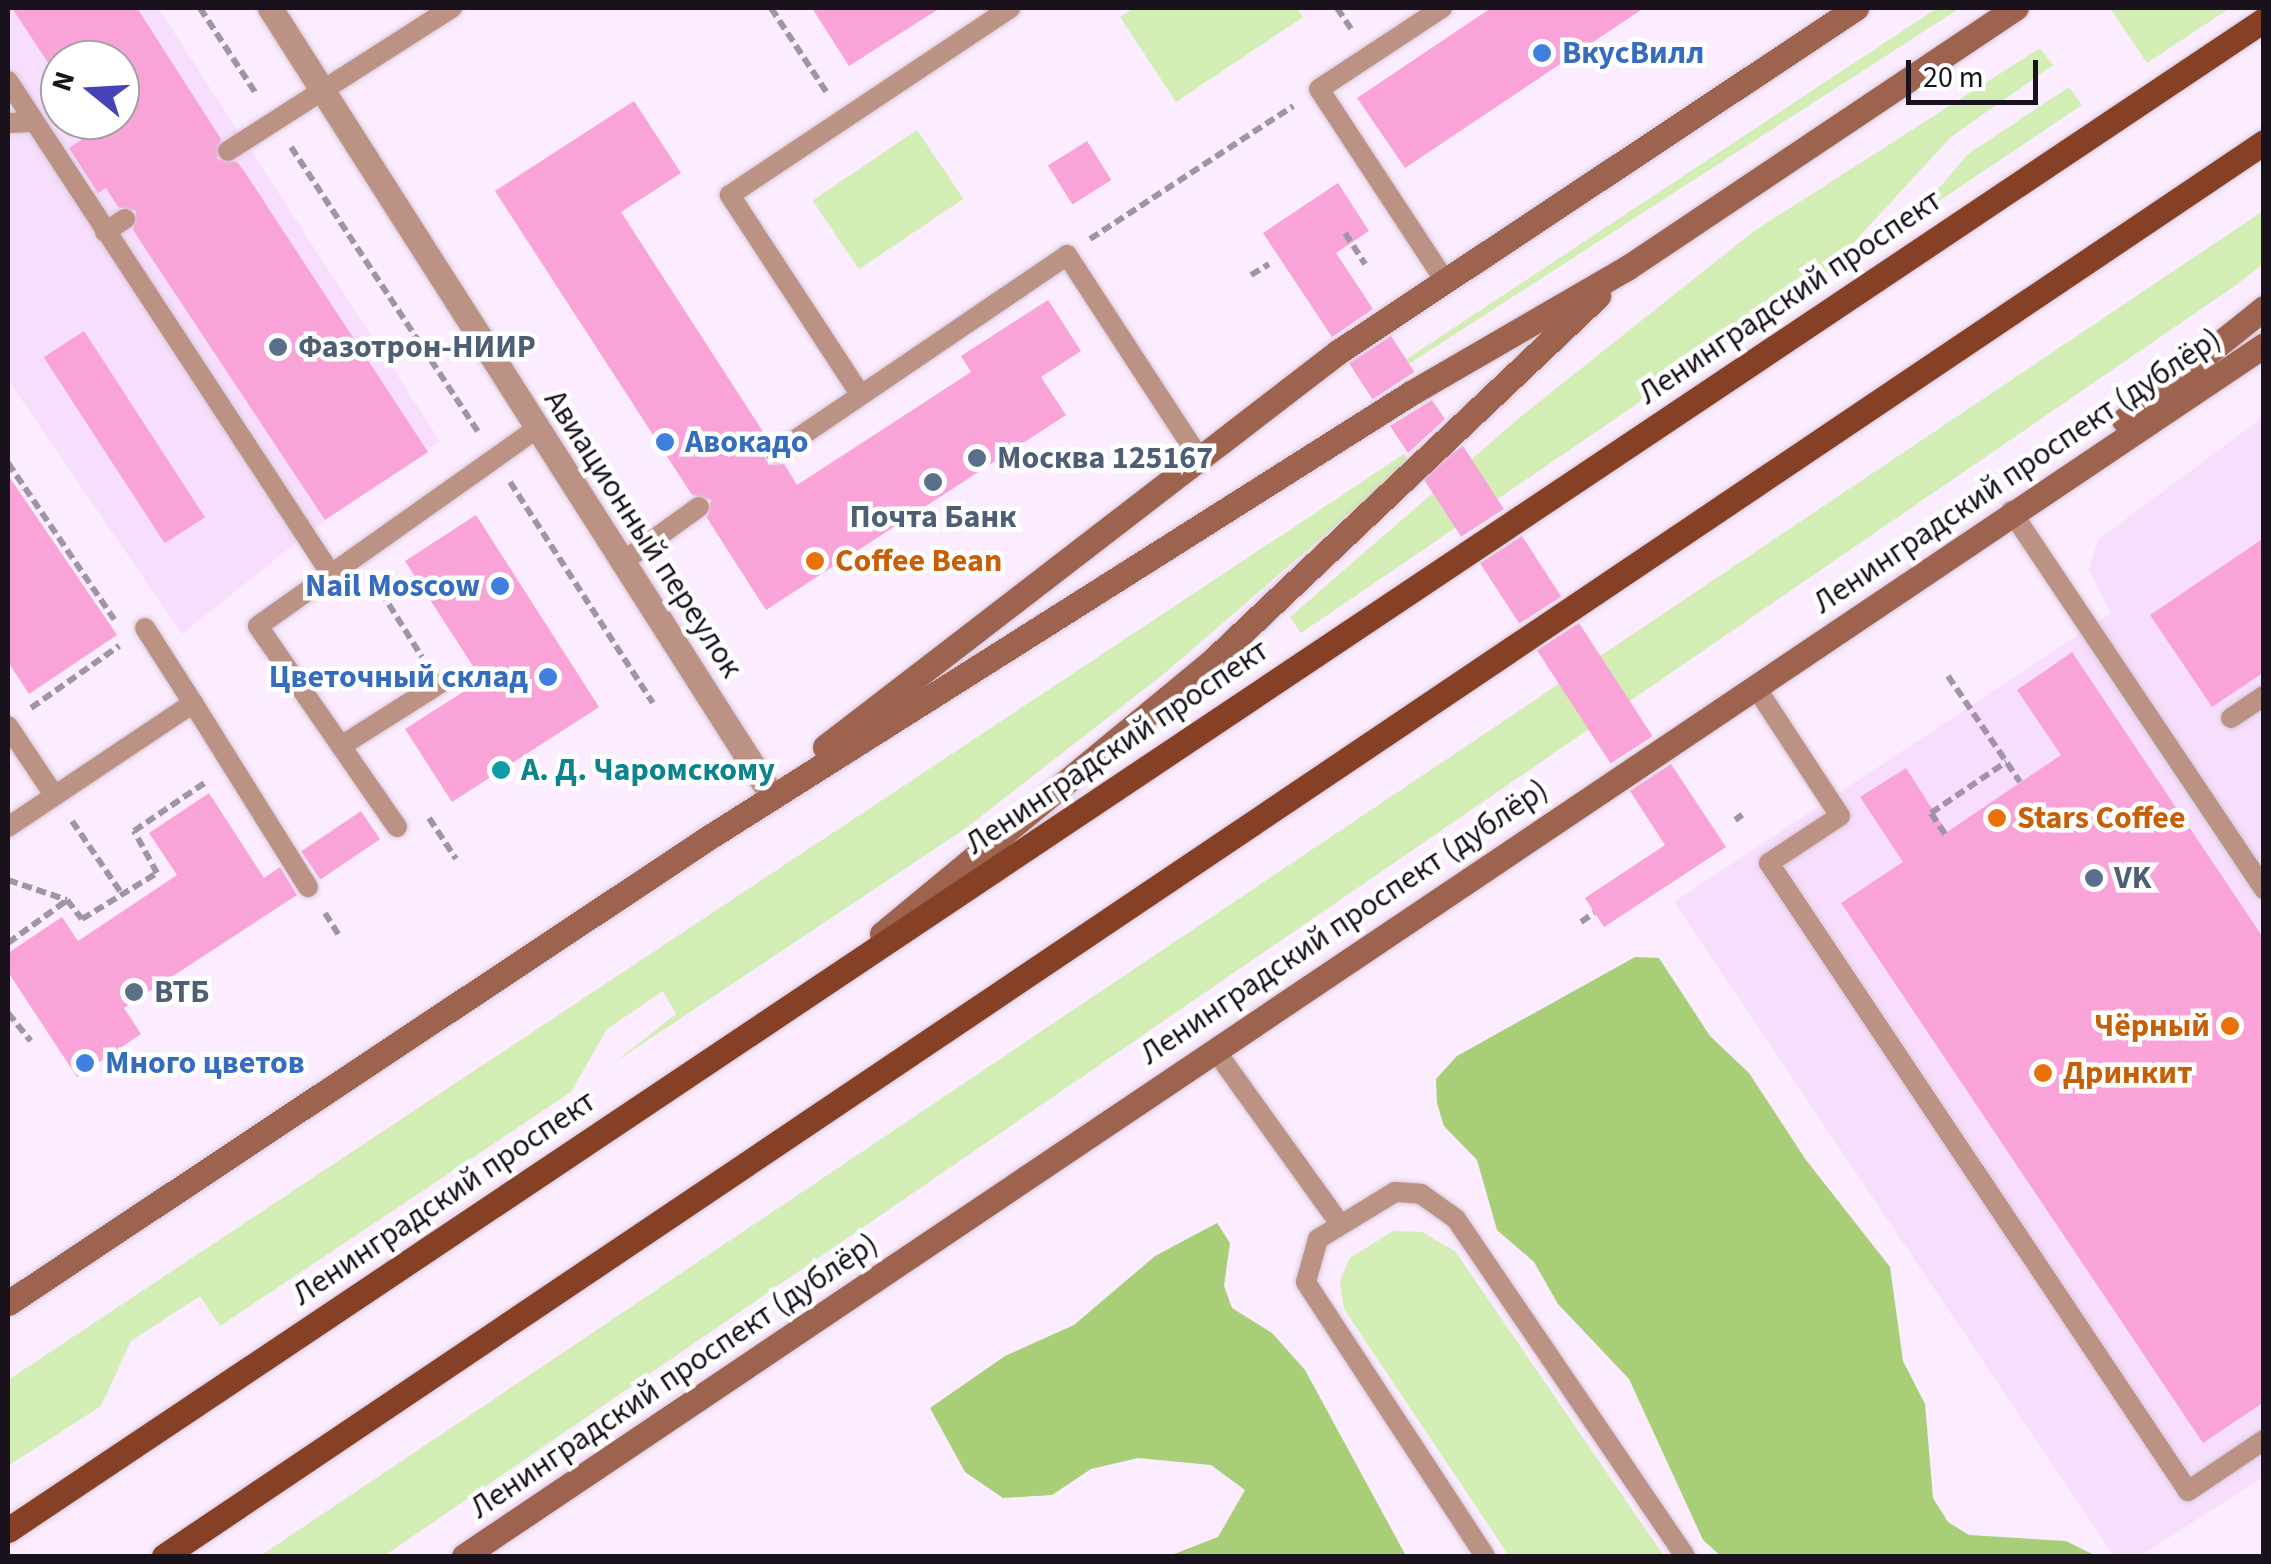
<!DOCTYPE html>
<html>
<head>
<meta charset="utf-8">
<style>
	body { margin:0 }
	#map { position:relative; width:2271px; height:1564px; overflow:hidden; background:#fbecff; font-family:"Source Sans 3",sans-serif }
	div>[style] { position:absolute }
	[style*='--x'] { left:calc(var(--x)*1px); top:calc(var(--y)*1px); width:calc(var(--w)*1px); rotate:calc(var(--a)*1deg) }
	.built>* { inset:0; background:#f6defc }
	.green>* { inset:0; background:#d3eeb4; transform-origin:0 0 }
	.forest>* { inset:0; background:#a8ce77 }
	.building>* { inset:0; background:#f9a3d8; transform-origin:0 0 }
	.path>* { height:6px; margin-top:-3px; transform-origin:0; background:repeating-linear-gradient(90deg,#a194a4 0 10px,transparent 0 15px) }
	.roads { filter:drop-shadow(0 0 2px #d7c9db) drop-shadow(0 0 2px #d7c9db) }
	.lane>* { height:20px; margin:-10px; padding:0 10px; transform-origin:10px; border-radius:10px; background:#bb9283 }
	.street>* { height:25px; margin:-12.5px; padding:0 12.5px; transform-origin:12.5px; border-radius:12.5px; background:#bb9283 }
	.secondary>* { height:25px; margin:-12.5px; padding:0 12.5px; transform-origin:12.5px; border-radius:12.5px; background:#9d634e }
	.primary>* { height:25px; margin:-12.5px; padding:0 12.5px; transform-origin:12.5px; border-radius:12.5px; background:#864026 }
	.dots>* { width:28px; height:28px; translate:-50% -50%; box-sizing:border-box; border:5px solid #fff; border-radius:50% }
	span { translate:-50% -50%; white-space:nowrap; text-align:center; line-height:1.15; -webkit-text-stroke:9px #fff; paint-order:stroke }
	.shop-label { font-size:32px; color:#366cbe; font-weight:700 }
	.left { translate:0 -50%; text-align:left }
	.right { translate:-100% -50%; text-align:right }
	.street-label { font-size:32px; color:#19111c }
	.service-label { font-size:32px; color:#4e5e75; font-weight:700 }
	.food-label { font-size:32px; color:#c56008; font-weight:700 }
	.culture-label { font-size:32px; color:#0d838f; font-weight:700 }
	.frame { position:absolute; inset:0; border:10px solid #19111c; pointer-events:none }
	.north { position:absolute; left:40px; top:40px; width:100px; height:100px; box-sizing:border-box; background:#fff; border:2px solid #a3a0a4; border-radius:50%; rotate:288deg; font-size:28px; font-weight:700; line-height:40px; text-align:center; color:#19111c }
	.north::after { content:''; display:block; margin:auto; width:35px; height:45px; background:#4643b9; clip-path:polygon(50% 0,100% 100%,50% 72%,0 100%) }
	.scale { position:absolute; left:1906px; top:60px; width:132px; height:45px; box-sizing:border-box; border:5px solid #19111c; border-top:0; padding-left:12px; font-size:30px; line-height:35px; white-space:nowrap; color:#19111c; -webkit-text-stroke:8px #fff; paint-order:stroke }
</style>
</head>
<body>
<div id="map">
	<div class="built">
		<div style="clip-path:polygon(evenodd,8px 8px,158px 8px,440px 441px,325px 520px,182px 634px,8px 380px,8px 8px,60px 60px,120px 60px,120px 120px,60px 120px,60px 60px)"></div>
		<div style="clip-path:polygon(2263px 417px,2263px 1477px,2140px 1556px,2114px 1556px,1674px 902px,2111px 613px,2089px 570px,2098px 540px)"></div>
	</div>
	<div class="green">
		<div style="clip-path:polygon(1134px 8px,1297px 8px,1303px 17px,1176px 102px,1120px 17px)"></div>
		<div style="clip-path:polygon(1937px 8px,1960px 8px,1381px 382px,1378px 378px)"></div>
		<div style="clip-path:polygon(2110px 8px,2230px 8px,2147px 63px)"></div>
		<div style="clip-path:polygon(2040px 48px,2053px 65px,1951px 137px,1819px 280px,1301px 633px,1290px 617px,1519px 418px,1754px 231px)"></div>
		<div style="clip-path:polygon(2069px 87px,2082px 105px,1930px 207px,1927px 202px,1968px 154px)"></div>
		<div style="left:917px;top:130px;width:83px;height:126px;rotate:56deg"></div>
		<div style="clip-path:polygon(2263px 211px,2263px 264px,2236px 285px,384px 1556px,260px 1556px)"></div>
		<div style="clip-path:polygon(1404px 454px,1409px 462px,1165px 673px,966px 828px,615px 1062px,676px 1014px,663px 991px,607px 1029px,571px 1092px,220px 1326px,200px 1296px,131px 1341px,101px 1406px,8px 1466px,8px 1380px)"></div>
		<div style="clip-path:polygon(1393px 1231px,1422px 1232px,1455px 1251px,1664px 1556px,1509px 1556px,1344px 1309px,1340px 1281px,1350px 1258px)"></div>
	</div>
	<div class="forest">
		<div style="clip-path:polygon(1635px 957px,1659px 958px,1710px 1036px,1749px 1073px,1806px 1160px,1890px 1267px,1903px 1361px,1925px 1404px,1933px 1498px,1948px 1522px,1969px 1535px,2066px 1541px,2096px 1556px,1721px 1556px,1703px 1540px,1629px 1379px,1558px 1304px,1534px 1262px,1497px 1230px,1477px 1160px,1444px 1126px,1437px 1103px,1436px 1079px,1457px 1056px)"></div>
		<div style="clip-path:polygon(1217px 1223px,1230px 1243px,1224px 1286px,1232px 1308px,1272px 1333px,1305px 1370px,1406px 1556px,1169px 1556px,1218px 1537px,1245px 1490px,1211px 1465px,1138px 1458px,1091px 1469px,1052px 1495px,1003px 1498px,965px 1472px,930px 1408px,1005px 1356px,1074px 1325px,1155px 1256px)"></div>
	</div>
	<div class="building">
		<div style="clip-path:polygon(12px 8px,137px 8px,221px 139px,217px 159px,237px 162px,246px 174px,428px 452px,325px 520px,133px 230px,136px 211px,118px 207px,106px 188px,98px 193px,69px 148px,93px 132px,86px 120px,120px 120px,120px 60px,60px 60px,60px 81px)"></div>
		<div style="clip-path:polygon(812px 8px,940px 8px,849px 66px)"></div>
		<div style="clip-path:polygon(1491px 8px,1644px 8px,1405px 168px,1357px 98px)"></div>
		<div style="clip-path:polygon(634px 101px,681px 173px,621px 212px,769px 441px,762px 453px,769px 465px,784px 464px,797px 485px,971px 372px,961px 356px,1048px 300px,1081px 351px,1041px 377px,1066px 415px,766px 610px,707px 518px,711px 500px,692px 495px,495px 191px)"></div>
		<div style="left:1087px;top:141px;width:46px;height:46px;rotate:58deg"></div>
		<div style="clip-path:polygon(1338px 183px,1369px 231px,1336px 253px,1373px 309px,1332px 337px,1263px 233px)"></div>
		<div style="left:84px;top:331px;width:222px;height:48px;rotate:57deg"></div>
		<div style="left:1391px;top:336px;width:43px;height:50px;rotate:57deg"></div>
		<div style="clip-path:polygon(1432px 400px,1445px 419px,1408px 453px,1390px 426px)"></div>
		<div style="left:1463px;top:446px;width:75px;height:51px;rotate:57deg"></div>
		<div style="clip-path:polygon(8px 475px,117px 635px,29px 694px,8px 662px)"></div>
		<div style="clip-path:polygon(476px 515px,599px 707px,452px 802px,405px 729px,482px 680px,405px 561px)"></div>
		<div style="left:1522px;top:536px;width:72px;height:50px;rotate:57deg"></div>
		<div style="clip-path:polygon(2264px 538px,2264px 672px,2212px 707px,2150px 615px)"></div>
		<div style="left:1579px;top:623px;width:135px;height:50px;rotate:57deg"></div>
		<div style="clip-path:polygon(2072px 652px,2264px 939px,2264px 1402px,2203px 1443px,1841px 903px,1903px 862px,1860px 797px,1906px 768px,1947px 832px,2061px 755px,2017px 690px)"></div>
		<div style="clip-path:polygon(1671px 764px,1726px 847px,1604px 927px,1585px 898px,1665px 845px,1630px 791px)"></div>
		<div style="clip-path:polygon(209px 793px,264px 878px,280px 867px,297px 895px,124px 1008px,141px 1034px,77px 1077px,8px 972px,8px 953px,62px 917px,78px 941px,177px 875px,149px 833px)"></div>
		<div style="left:361px;top:811px;width:34px;height:72px;rotate:56deg"></div>
	</div>
	<div class="path">
		<div style="--x:200;--y:8;--w:104;--a:56.8"></div>
		<div style="--x:771;--y:8;--w:102;--a:56.6"></div>
		<div style="--x:1337;--y:8;--w:27;--a:56"></div>
		<div style="--x:291;--y:147;--w:342;--a:56.7"></div>
		<div style="--x:1345;--y:233;--w:37;--a:57"></div>
		<div style="--x:1090;--y:239;--w:243;--a:-33.2"></div>
		<div style="--x:1251;--y:275;--w:21;--a:-31"></div>
		<div style="--x:8;--y:463;--w:189;--a:55.8"></div>
		<div style="--x:510;--y:482;--w:263;--a:57.1"></div>
		<div style="--x:373;--y:579;--w:92;--a:57.9"></div>
		<div style="--x:1948;--y:676;--w:128;--a:55.8"></div>
		<div style="--x:31;--y:708;--w:108;--a:-35.2"></div>
		<div style="--x:429;--y:818;--w:49;--a:56.6"></div>
		<div style="--x:1735;--y:820;--w:9;--a:-36"></div>
		<div style="--x:72;--y:821;--w:88;--a:55.6"></div>
		<div style="--x:1945;--y:834;--w:25;--a:-124"></div>
		<div style="--x:1931;--y:813;--w:91;--a:-34.2"></div>
		<div style="--x:8;--y:880;--w:62;--a:18.7"></div>
		<div style="--x:67;--y:900;--w:24;--a:52"></div>
		<div style="--x:82;--y:919;--w:88;--a:-31.5"></div>
		<div style="--x:157;--y:873;--w:48;--a:-118.7"></div>
		<div style="--x:134;--y:831;--w:87;--a:-34.2"></div>
		<div style="--x:325;--y:913;--w:28;--a:58"></div>
		<div style="--x:1581;--y:922;--w:16;--a:-35"></div>
		<div style="--x:8;--y:943;--w:72;--a:-35.9"></div>
		<div style="--x:8;--y:1013;--w:36;--a:51"></div>
	</div>
	<div class="roads">
		<div class="lane">
			<div style="--x:1442;--y:8;--w:147;--a:146.6"></div>
			<div style="--x:1319;--y:89;--w:230;--a:56.7"></div>
			<div style="--x:8;--y:81;--w:589;--a:56.77"></div>
			<div style="--x:8;--y:123;--w:26;--a:-2"></div>
			<div style="--x:228;--y:151;--w:266;--a:-32.6"></div>
			<div style="--x:105;--y:232;--w:24;--a:-33"></div>
			<div style="--x:860;--y:394;--w:238;--a:-123.2"></div>
			<div style="--x:730;--y:195;--w:337;--a:-33.7"></div>
			<div style="--x:776;--y:453;--w:352;--a:-34.2"></div>
			<div style="--x:1067;--y:255;--w:240;--a:56.9"></div>
			<div style="--x:2011;--y:511;--w:455;--a:56.2"></div>
			<div style="--x:621;--y:563;--w:96;--a:-35.7"></div>
			<div style="--x:145;--y:628;--w:89;--a:57.4"></div>
			<div style="--x:1755;--y:686;--w:155;--a:56.8"></div>
			<div style="--x:1840;--y:816;--w:85;--a:146.5"></div>
			<div style="--x:1769;--y:863;--w:755;--a:56.29"></div>
			<div style="--x:2188;--y:1491;--w:92;--a:-33.9"></div>
			<div style="--x:2231;--y:718;--w:40;--a:-34"></div>
			<div style="--x:8;--y:726;--w:83;--a:56.3"></div>
			<div style="--x:341;--y:746;--w:116;--a:-32.3"></div>
			<div style="--x:8;--y:827;--w:223;--a:-33.8"></div>
			<div style="--x:193;--y:703;--w:217;--a:58"></div>
			<div style="--x:397;--y:827;--w:244;--a:-124.7"></div>
			<div style="--x:258;--y:626;--w:341;--a:-35.3"></div>
			<div style="--x:1215;--y:1050;--w:214;--a:54.3"></div>
			<div style="--x:1485;--y:1556;--w:327;--a:-123.2"></div>
			<div style="--x:1306;--y:1282;--w:45;--a:-74.4"></div>
			<div style="--x:1318;--y:1239;--w:90;--a:-31.4"></div>
			<div style="--x:1395;--y:1192;--w:26;--a:4"></div>
			<div style="--x:1421;--y:1194;--w:43;--a:35.5"></div>
			<div style="--x:1456;--y:1219;--w:407;--a:55.8"></div>
		</div>
		<div class="street">
			<div style="--x:270;--y:8;--w:928;--a:57.49"></div>
		</div>
		<div class="secondary">
			<div style="--x:2124;--y:420;--w:179;--a:-38.7"></div>
			<div style="--x:825;--y:747;--w:647;--a:-37.6"></div>
			<div style="--x:1338;--y:352;--w:622;--a:-33.59"></div>
			<div style="--x:882;--y:934;--w:427;--a:-39.6"></div>
			<div style="--x:1211;--y:662;--w:533;--a:-43.4"></div>
			<div style="--x:8;--y:1303;--w:844;--a:-33.6"></div>
			<div style="--x:711;--y:836;--w:828;--a:-32.33"></div>
			<div style="--x:1411;--y:393;--w:250;--a:-30.1"></div>
			<div style="--x:1627;--y:268;--w:468;--a:-33.8"></div>
			<div style="--x:464;--y:1556;--w:2169;--a:-33.93"></div>
		</div>
		<div class="primary">
			<div style="--x:8;--y:1530;--w:2715;--a:-33.8"></div>
			<div style="--x:164;--y:1556;--w:2532;--a:-33.95"></div>
		</div>
	</div>
	<div class="dots">
		<div style="left:1542px;top:53px;background:#3f7fe0"></div>
		<div style="left:278px;top:347px;background:#5c6f8a"></div>
		<div style="left:665px;top:442px;background:#3f7fe0"></div>
		<div style="left:977px;top:458px;background:#5c6f8a"></div>
		<div style="left:933px;top:482px;background:#5c6f8a"></div>
		<div style="left:815px;top:561px;background:#e8710a"></div>
		<div style="left:500px;top:586px;background:#3f7fe0"></div>
		<div style="left:548px;top:677px;background:#3f7fe0"></div>
		<div style="left:501px;top:770px;background:#0f9aa8"></div>
		<div style="left:1997px;top:818px;background:#e8710a"></div>
		<div style="left:2094px;top:878px;background:#5c6f8a"></div>
		<div style="left:134px;top:992px;background:#5c6f8a"></div>
		<div style="left:2230px;top:1026px;background:#e8710a"></div>
		<div style="left:85px;top:1063px;background:#3f7fe0"></div>
		<div style="left:2043px;top:1073px;background:#e8710a"></div>
	</div>
	<div class="shop-label">
		<span class="left" style="left:1562px;top:53px">ВкусВилл</span>
		<span class="left" style="left:685px;top:442px">Авокадо</span>
		<span class="right" style="left:480px;top:586px">Nail Moscow</span>
		<span class="right" style="left:528px;top:677px">Цветочный склад</span>
		<span class="left" style="left:105px;top:1063px">Много цветов</span>
	</div>
	<div class="street-label">
		<span style="left:1790px;top:297px;rotate:-34deg">Ленинградский проспект</span>
		<span style="left:2017px;top:471px;rotate:-34deg">Ленинградский проспект (дублёр)</span>
		<span style="left:643px;top:534px;rotate:57deg">Авиационный переулок</span>
		<span style="left:1117px;top:747px;rotate:-34deg">Ленинградский проспект</span>
		<span style="left:1344px;top:922px;rotate:-34deg">Ленинградский проспект (дублёр)</span>
		<span style="left:444px;top:1198px;rotate:-34deg">Ленинградский проспект</span>
		<span style="left:674px;top:1376px;rotate:-34deg">Ленинградский проспект (дублёр)</span>
	</div>
	<div class="service-label">
		<span class="left" style="left:298px;top:347px">Фазотрон-НИИР</span>
		<span class="left" style="left:997px;top:458px">Москва 125167</span>
		<span style="left:933px;top:517px">Почта Банк</span>
		<span class="left" style="left:2114px;top:878px">VK</span>
		<span class="left" style="left:154px;top:992px">ВТБ</span>
	</div>
	<div class="food-label">
		<span class="left" style="left:835px;top:561px">Coffee Bean</span>
		<span class="left" style="left:2017px;top:818px">Stars Coffee</span>
		<span class="right" style="left:2210px;top:1026px">Чёрный</span>
		<span class="left" style="left:2063px;top:1073px">Дринкит</span>
	</div>
	<div class="culture-label">
		<span class="left" style="left:521px;top:770px">А. Д. Чаромскому</span>
	</div>
	<div class="frame"></div>
	<div class="north">N</div>
	<div class="scale">20 m</div>
</div>
</body>
</html>
